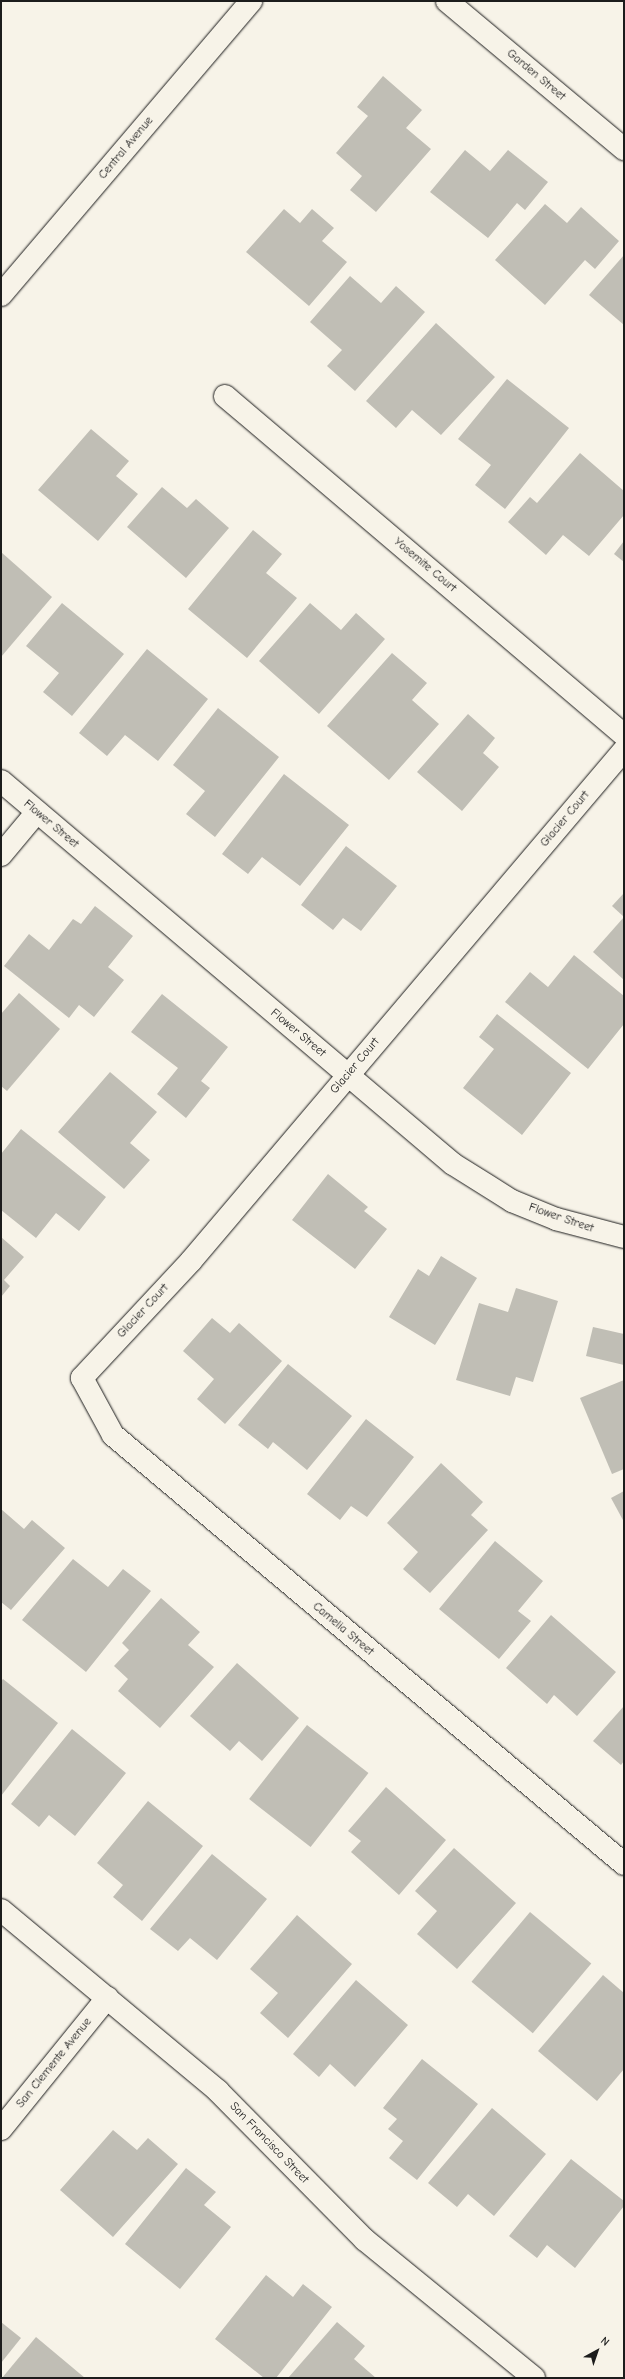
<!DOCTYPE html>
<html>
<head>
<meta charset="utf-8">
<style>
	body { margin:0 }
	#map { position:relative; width:625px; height:2379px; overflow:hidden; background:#f7f3e8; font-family:"Comic Neue",sans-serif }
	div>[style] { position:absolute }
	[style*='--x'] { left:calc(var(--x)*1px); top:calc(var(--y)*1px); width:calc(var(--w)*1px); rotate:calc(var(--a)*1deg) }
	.building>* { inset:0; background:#c0beb5; transform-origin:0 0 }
	.roads { filter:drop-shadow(0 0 1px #1c1c1c) drop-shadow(0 0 1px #1c1c1c) }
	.minor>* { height:22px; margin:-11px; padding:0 11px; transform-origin:11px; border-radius:11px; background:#f7f3e8 }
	span { translate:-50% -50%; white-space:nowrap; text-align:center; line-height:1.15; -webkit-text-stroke:3px #f7f3e8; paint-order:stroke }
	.street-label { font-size:12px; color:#1c1c1c }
	.frame { position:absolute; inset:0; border:2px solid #1c1c1c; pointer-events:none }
	.north { position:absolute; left:577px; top:2331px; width:40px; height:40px; -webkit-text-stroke:3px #f7f3e8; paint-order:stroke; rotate:40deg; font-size:11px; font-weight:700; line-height:16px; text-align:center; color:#1c1c1c }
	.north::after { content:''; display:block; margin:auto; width:14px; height:18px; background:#1c1c1c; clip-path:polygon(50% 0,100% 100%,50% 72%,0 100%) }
</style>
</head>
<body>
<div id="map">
	<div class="building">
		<div style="clip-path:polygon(383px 76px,422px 110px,406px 128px,431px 149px,376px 212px,350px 190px,362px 176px,336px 153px,368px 116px,357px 107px)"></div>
		<div style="clip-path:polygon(465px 150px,490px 171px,508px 150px,548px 182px,525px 210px,517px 203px,488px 238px,430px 192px)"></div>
		<div style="clip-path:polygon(545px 204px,567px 223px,581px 207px,619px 241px,595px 269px,585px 260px,545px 305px,495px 260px)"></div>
		<div style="clip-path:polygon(284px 209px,300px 223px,312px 209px,334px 228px,322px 241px,347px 262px,309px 306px,246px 252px)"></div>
		<div style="clip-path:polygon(624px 255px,624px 325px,589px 295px)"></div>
		<div style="clip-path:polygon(350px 276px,381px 303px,396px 286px,425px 312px,355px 391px,327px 366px,342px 350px,310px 322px)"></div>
		<div style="clip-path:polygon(436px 323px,495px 377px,441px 435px,412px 410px,396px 428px,366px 401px)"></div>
		<div style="clip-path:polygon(507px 379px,569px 428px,505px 509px,475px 485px,491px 465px,458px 439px)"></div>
		<div style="clip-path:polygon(91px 429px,129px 461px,116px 476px,138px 494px,98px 541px,38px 490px)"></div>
		<div style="clip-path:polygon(580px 453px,624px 491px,624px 515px,589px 556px,563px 535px,546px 555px,508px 522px,530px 497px,537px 503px)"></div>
		<div style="clip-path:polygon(162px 487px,187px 508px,196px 499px,229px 528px,186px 578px,127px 527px)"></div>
		<div style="clip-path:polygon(253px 530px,282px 554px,266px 573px,297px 598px,247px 658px,188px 609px)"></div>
		<div style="clip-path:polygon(624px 541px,624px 562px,614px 554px)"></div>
		<div style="clip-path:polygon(1px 552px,52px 597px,1px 657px)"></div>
		<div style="clip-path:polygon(62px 603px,124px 654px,72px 716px,43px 692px,59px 673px,26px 646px)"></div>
		<div style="clip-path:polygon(310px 603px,341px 630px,356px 613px,385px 639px,319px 714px,259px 661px)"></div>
		<div style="clip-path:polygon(147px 649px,208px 699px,158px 761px,125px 735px,107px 756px,79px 733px)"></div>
		<div style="clip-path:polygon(392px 653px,427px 683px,412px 700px,439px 724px,389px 780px,327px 726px)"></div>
		<div style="clip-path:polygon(218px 708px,279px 757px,215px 837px,186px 814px,205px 791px,173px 765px)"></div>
		<div style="clip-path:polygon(468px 714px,495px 738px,483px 753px,499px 767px,462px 811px,417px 772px)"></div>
		<div style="clip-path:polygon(284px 774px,349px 825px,300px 886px,262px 857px,248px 874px,222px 854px)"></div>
		<div style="clip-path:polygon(346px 846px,397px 886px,361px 931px,343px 918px,333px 930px,301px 905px)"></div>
		<div style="clip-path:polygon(624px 893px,624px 917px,612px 906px)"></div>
		<div style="clip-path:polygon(95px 906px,133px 936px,108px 967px,124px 980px,94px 1017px,79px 1005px,69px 1018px,4px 966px,29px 934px,49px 950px,73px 919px,81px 924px)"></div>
		<div style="clip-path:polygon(624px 917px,624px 980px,593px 952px)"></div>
		<div style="clip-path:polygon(574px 955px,624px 996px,624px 1024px,588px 1069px,505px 1002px,530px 972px,548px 987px)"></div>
		<div style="clip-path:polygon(19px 993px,60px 1029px,7px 1091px,1px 1086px,1px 1014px)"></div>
		<div style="clip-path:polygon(162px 994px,228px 1047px,201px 1081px,210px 1088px,186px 1118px,157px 1094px,178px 1068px,131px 1032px)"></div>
		<div style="clip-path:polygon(497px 1014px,571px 1073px,522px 1135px,463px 1088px,494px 1049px,479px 1037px)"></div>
		<div style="clip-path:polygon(110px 1072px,157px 1112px,130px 1143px,150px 1160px,124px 1189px,58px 1132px)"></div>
		<div style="clip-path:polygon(21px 1129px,106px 1197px,79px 1231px,56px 1213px,36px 1238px,1px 1210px,1px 1154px)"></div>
		<div style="clip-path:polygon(328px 1174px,368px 1207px,364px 1211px,387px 1229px,355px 1269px,292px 1220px)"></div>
		<div style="clip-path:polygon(1px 1237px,24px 1257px,4px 1280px,10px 1286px,1px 1297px)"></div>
		<div style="clip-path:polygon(441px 1256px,477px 1278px,435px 1345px,389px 1317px,418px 1269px,429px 1276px)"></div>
		<div style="clip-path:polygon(516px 1288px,558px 1301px,533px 1382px,516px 1377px,510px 1396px,456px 1380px,479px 1303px,508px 1312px)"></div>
		<div style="clip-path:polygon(212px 1318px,230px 1333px,239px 1323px,282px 1361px,225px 1424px,197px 1399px,214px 1379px,183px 1351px)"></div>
		<div style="clip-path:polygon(593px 1327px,624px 1334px,624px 1365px,586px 1356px)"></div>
		<div style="clip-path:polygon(288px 1364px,352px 1416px,307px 1470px,273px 1442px,268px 1449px,238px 1425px)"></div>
		<div style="clip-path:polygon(624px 1380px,624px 1469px,612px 1474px,580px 1398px)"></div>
		<div style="clip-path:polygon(366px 1419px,414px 1457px,367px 1517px,351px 1506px,340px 1520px,307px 1494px)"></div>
		<div style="clip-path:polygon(441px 1463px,483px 1502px,471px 1515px,488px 1530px,430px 1593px,403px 1569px,418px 1552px,387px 1523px)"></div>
		<div style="clip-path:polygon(624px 1491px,624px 1522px,611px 1498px)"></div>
		<div style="clip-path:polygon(1px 1509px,24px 1529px,32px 1520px,65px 1548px,11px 1610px,1px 1602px)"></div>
		<div style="clip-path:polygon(495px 1541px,543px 1581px,518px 1611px,531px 1621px,499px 1659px,439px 1609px)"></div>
		<div style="clip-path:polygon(73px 1559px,108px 1587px,123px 1569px,151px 1591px,86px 1672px,22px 1620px)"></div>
		<div style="clip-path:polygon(161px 1598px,200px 1632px,188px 1645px,214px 1667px,160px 1728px,118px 1691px,128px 1679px,114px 1666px,129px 1650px,122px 1643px)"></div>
		<div style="clip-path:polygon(551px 1615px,616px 1672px,577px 1716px,554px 1695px,547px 1704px,506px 1668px)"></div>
		<div style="clip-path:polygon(237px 1663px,299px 1718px,262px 1761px,239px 1741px,230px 1751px,190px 1716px)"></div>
		<div style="clip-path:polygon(3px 1679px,58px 1723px,1px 1796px,1px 1681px)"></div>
		<div style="clip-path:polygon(624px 1706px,624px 1761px,621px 1765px,593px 1741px)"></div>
		<div style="left:307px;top:1725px;width:78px;height:94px;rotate:38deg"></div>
		<div style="clip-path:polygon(72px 1729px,126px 1773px,75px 1836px,49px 1815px,39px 1827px,11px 1804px)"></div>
		<div style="clip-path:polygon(386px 1787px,446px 1840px,399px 1895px,351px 1852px,361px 1841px,348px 1831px)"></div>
		<div style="clip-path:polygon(148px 1801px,203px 1846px,142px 1921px,113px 1897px,123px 1885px,97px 1863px)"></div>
		<div style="clip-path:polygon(454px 1848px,516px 1903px,457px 1969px,417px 1934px,437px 1911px,415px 1891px)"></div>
		<div style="clip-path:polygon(212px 1854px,267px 1899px,217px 1960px,190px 1938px,178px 1951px,150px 1929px)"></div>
		<div style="left:530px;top:1912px;width:80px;height:91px;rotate:40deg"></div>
		<div style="clip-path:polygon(297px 1915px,352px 1964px,288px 2038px,260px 2013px,278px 1993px,250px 1969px)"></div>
		<div style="clip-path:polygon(603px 1975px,624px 1993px,624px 2069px,597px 2101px,538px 2051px)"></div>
		<div style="clip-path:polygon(356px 1980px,408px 2025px,355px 2087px,330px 2064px,319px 2077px,293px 2054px)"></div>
		<div style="clip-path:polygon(422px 2059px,478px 2104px,417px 2180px,389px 2158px,403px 2141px,388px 2129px,397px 2119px,383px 2108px)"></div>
		<div style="clip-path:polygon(492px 2108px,546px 2154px,494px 2216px,468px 2194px,457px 2207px,428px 2183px)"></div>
		<div style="clip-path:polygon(113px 2130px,137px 2150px,148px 2138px,178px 2164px,113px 2237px,60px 2190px)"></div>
		<div style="clip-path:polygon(571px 2159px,624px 2201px,624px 2206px,575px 2268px,547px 2245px,537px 2258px,509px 2236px)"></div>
		<div style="clip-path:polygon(186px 2168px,216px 2192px,204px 2205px,231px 2227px,180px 2289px,125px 2244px)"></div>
		<div style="clip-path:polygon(266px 2275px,293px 2297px,303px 2284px,332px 2307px,276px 2378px,264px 2378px,215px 2339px)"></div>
		<div style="clip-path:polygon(1px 2322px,21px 2338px,1px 2363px)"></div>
		<div style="clip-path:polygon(337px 2322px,365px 2346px,354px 2359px,376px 2378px,288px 2378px)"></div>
		<div style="clip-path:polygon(36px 2337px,85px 2378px,2px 2378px)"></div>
	</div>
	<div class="roads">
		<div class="minor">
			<div style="--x:447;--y:1;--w:231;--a:39.9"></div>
			<div style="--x:1;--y:295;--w:386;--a:-49.6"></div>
			<div style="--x:225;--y:396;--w:524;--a:40.35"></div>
			<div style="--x:624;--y:750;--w:670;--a:130.28"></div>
			<div style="--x:191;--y:1261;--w:160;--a:133"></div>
			<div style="--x:82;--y:1378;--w:65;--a:61.5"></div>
			<div style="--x:113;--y:1435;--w:667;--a:40.01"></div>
			<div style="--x:1;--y:781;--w:592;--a:40.28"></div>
			<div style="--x:453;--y:1164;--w:70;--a:32.1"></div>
			<div style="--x:512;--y:1201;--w:48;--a:22.2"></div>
			<div style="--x:556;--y:1219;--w:70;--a:14.8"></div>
			<div style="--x:1;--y:855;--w:56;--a:-50.1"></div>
			<div style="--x:1;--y:1910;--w:283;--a:39.8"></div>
			<div style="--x:218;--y:2091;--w:209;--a:45.4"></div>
			<div style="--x:365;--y:2240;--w:218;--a:39.2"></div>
			<div style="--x:1;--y:2129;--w:169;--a:-51"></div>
		</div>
	</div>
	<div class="street-label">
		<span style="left:536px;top:75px;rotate:40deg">Garden Street</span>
		<span style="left:126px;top:148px;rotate:-50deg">Central Avenue</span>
		<span style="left:425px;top:565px;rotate:40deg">Yosemite Court</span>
		<span style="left:565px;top:819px;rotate:-50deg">Glacier Court</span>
		<span style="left:51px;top:824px;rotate:40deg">Flower Street</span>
		<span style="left:298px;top:1033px;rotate:40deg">Flower Street</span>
		<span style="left:355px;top:1066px;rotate:-50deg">Glacier Court</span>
		<span style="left:561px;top:1218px;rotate:19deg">Flower Street</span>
		<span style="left:143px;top:1311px;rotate:-47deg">Glacier Court</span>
		<span style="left:343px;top:1629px;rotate:40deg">Camelia Street</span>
		<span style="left:54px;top:2063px;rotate:-51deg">San Clemente Avenue</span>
		<span style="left:269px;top:2143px;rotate:46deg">San Francisco Street</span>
	</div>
	<div class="frame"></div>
	<div class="north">N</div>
</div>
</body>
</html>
